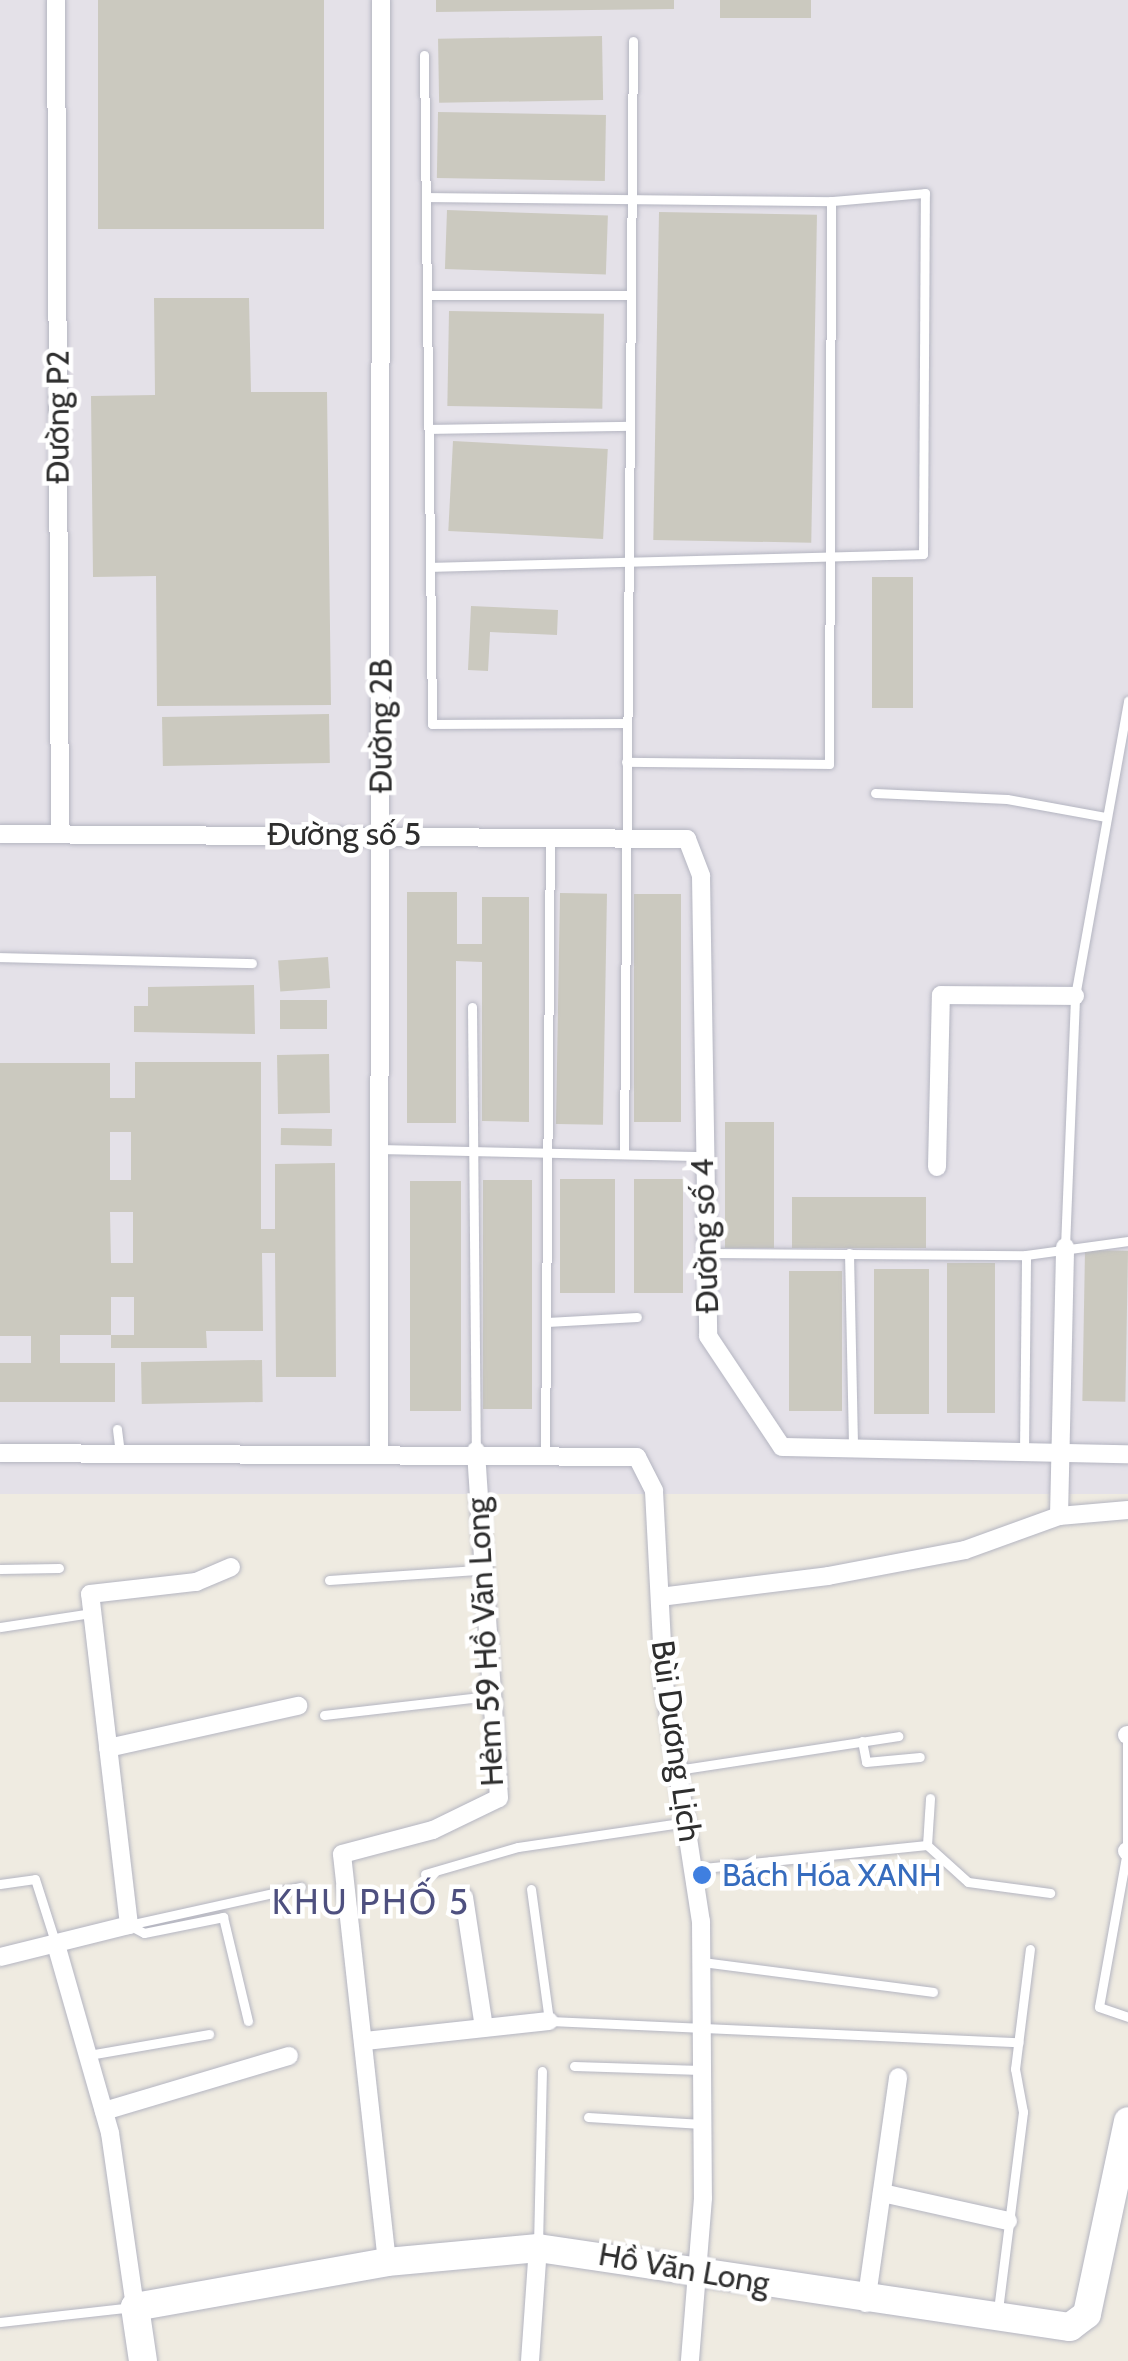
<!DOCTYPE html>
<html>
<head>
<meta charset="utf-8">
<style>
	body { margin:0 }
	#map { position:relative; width:1128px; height:2361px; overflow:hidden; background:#efebe1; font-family:Cabin,sans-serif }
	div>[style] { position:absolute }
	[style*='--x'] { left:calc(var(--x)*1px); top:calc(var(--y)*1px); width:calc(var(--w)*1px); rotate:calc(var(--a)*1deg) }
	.industrial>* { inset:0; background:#e4e1e8; transform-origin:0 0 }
	.building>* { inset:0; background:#cbc9bf; transform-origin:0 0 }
	.roads { filter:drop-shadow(0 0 2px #b4b5c1) drop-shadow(0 0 2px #b4b5c1) }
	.lane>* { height:9px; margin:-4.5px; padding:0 4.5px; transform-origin:4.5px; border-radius:4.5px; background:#fff }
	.street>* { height:18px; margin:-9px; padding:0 9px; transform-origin:9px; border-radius:9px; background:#fff }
	.secondary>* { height:28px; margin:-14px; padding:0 14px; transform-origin:14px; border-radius:14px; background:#fff }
	.dots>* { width:28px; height:28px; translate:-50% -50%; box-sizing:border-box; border:5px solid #fff; border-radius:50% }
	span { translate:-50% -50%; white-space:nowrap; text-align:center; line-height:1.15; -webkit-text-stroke:9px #fff; paint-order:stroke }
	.street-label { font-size:32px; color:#2e2e2e }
	.shop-label { font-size:32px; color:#366cbe }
	.left { translate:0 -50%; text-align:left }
	.neighbourhood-label { font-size:35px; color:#4e507f; letter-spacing:2.5px }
</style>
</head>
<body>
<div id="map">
	<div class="industrial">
		<div style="left:0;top:0;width:1128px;height:1494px"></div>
	</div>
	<div class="building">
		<div style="left:98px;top:0;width:226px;height:229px"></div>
		<div style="clip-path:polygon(436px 0,674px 0,674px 9px,436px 12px)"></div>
		<div style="left:720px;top:0;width:91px;height:18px"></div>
		<div style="left:602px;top:36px;width:64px;height:164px;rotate:89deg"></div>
		<div style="left:438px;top:112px;width:168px;height:66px;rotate:1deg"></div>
		<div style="left:447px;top:210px;width:161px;height:59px;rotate:2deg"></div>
		<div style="left:659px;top:212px;width:158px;height:328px;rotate:1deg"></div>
		<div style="clip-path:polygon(154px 298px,249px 298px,251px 392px,327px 392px,331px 705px,157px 706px,156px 576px,93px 577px,91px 396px,155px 395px)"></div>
		<div style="left:449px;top:311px;width:155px;height:95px;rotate:1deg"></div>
		<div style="left:453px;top:441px;width:155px;height:90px;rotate:3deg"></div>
		<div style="left:872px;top:577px;width:41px;height:131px"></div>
		<div style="clip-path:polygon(471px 606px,558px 610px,557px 635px,490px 632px,488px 671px,468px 670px)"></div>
		<div style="left:329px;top:714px;width:49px;height:167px;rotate:89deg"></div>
		<div style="clip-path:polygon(407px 892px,457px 892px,457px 944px,482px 944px,482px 897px,529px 897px,529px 1122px,482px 1121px,482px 962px,456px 961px,456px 1123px,407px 1123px)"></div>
		<div style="left:560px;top:893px;width:47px;height:231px;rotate:1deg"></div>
		<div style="left:634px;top:894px;width:47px;height:228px"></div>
		<div style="left:328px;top:957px;width:31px;height:50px;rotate:86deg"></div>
		<div style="clip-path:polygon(254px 985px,255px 1034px,134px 1032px,134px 1006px,148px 1006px,148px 987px)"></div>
		<div style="left:280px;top:1000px;width:47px;height:29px"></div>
		<div style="left:329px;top:1054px;width:59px;height:52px;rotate:89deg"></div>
		<div style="clip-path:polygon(evenodd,135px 1062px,261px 1062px,261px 1229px,275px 1229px,275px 1164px,335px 1163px,336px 1377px,276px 1377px,275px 1253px,262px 1253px,263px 1331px,206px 1331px,207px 1348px,111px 1348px,111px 1335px,60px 1335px,60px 1363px,115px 1363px,115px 1402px,0 1402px,0 1363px,31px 1363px,31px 1336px,0 1336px,0 1063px,110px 1063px,110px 1098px,135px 1098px,135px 1062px,110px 1132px,131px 1132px,131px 1180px,110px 1180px,110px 1132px,135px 1062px,110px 1212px,133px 1212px,133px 1263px,111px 1263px,110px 1212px,135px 1062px,111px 1297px,134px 1297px,134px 1335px,111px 1335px,111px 1297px)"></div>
		<div style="left:725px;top:1122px;width:49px;height:126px"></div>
		<div style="left:281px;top:1128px;width:51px;height:17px;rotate:1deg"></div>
		<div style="left:560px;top:1179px;width:55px;height:114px"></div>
		<div style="left:634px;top:1179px;width:49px;height:114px"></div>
		<div style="left:483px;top:1180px;width:49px;height:229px"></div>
		<div style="left:410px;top:1181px;width:51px;height:230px"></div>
		<div style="left:792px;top:1197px;width:134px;height:51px"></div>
		<div style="left:1085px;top:1250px;width:43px;height:151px;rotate:1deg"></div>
		<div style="left:947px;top:1263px;width:48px;height:150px"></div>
		<div style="left:874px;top:1269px;width:55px;height:145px"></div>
		<div style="left:789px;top:1271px;width:53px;height:140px"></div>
		<div style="left:262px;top:1360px;width:42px;height:121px;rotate:89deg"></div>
	</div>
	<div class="roads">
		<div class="lane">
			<div style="--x:424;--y:55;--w:669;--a:89.31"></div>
			<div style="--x:432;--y:724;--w:194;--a:-0.3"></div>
			<div style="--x:426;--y:197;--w:405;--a:0.6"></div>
			<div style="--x:831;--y:201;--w:563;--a:90.2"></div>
			<div style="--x:829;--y:764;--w:203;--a:-179.4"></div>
			<div style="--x:427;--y:295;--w:203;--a:0"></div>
			<div style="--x:429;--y:429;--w:200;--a:-0.9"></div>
			<div style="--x:431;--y:567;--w:492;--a:-1.5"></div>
			<div style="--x:923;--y:554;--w:361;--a:-89.7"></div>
			<div style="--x:925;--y:193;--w:94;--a:175.1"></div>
			<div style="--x:875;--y:793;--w:132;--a:2.6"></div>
			<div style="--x:1007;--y:799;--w:101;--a:10.3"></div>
			<div style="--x:0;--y:957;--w:252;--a:1.4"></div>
			<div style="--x:472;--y:1007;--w:444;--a:89.5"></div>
			<div style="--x:383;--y:1149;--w:319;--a:1.3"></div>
			<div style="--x:624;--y:1154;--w:1113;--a:-89.54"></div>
			<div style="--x:1065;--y:1247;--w:251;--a:-87.7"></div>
			<div style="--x:1075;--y:996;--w:300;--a:-79.8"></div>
			<div style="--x:708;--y:1253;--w:318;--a:0.4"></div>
			<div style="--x:1026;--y:1255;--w:103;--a:-7.8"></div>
			<div style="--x:849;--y:1253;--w:197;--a:88.8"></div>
			<div style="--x:547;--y:1322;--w:90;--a:-3.2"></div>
			<div style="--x:117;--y:1429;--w:23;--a:83"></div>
			<div style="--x:545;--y:1452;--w:617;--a:-89.54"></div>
			<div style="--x:1024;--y:1452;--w:197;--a:-89.4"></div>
			<div style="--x:0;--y:1569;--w:59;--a:-1"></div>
			<div style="--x:329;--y:1580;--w:148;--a:-3.9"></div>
			<div style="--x:0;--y:1627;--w:92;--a:-8.7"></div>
			<div style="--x:324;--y:1715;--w:166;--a:-6.6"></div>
			<div style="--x:1127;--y:1733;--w:118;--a:90"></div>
			<div style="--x:1127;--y:1851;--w:158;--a:100.2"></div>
			<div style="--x:1099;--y:2007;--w:31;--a:19"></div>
			<div style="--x:862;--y:1741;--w:21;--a:79"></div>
			<div style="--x:866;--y:1762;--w:54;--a:-5.3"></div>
			<div style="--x:677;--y:1770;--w:224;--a:-8.7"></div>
			<div style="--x:927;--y:1845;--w:47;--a:-86.3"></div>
			<div style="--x:694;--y:1869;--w:234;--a:-5.9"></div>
			<div style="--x:927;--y:1845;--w:55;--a:42.1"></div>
			<div style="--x:968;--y:1882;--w:83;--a:7.6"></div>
			<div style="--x:425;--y:1874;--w:97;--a:-16.2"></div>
			<div style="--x:518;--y:1847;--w:171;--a:-8.4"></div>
			<div style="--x:0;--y:1884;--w:35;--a:-8"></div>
			<div style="--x:35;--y:1879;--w:69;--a:72.3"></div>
			<div style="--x:531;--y:1889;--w:133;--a:82.2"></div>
			<div style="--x:549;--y:2021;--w:470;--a:2.6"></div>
			<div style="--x:129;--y:1925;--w:17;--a:28"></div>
			<div style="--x:144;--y:1933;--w:81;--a:-11.4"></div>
			<div style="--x:223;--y:1917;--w:107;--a:76.5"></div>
			<div style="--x:129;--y:1925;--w:176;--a:-12.5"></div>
			<div style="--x:703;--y:1962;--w:232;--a:7.4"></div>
			<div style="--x:89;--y:2055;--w:122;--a:-9.9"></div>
			<div style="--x:574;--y:2066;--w:127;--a:1.8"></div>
			<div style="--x:588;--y:2117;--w:114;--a:3.5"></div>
			<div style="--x:538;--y:2245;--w:174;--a:-88.7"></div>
			<div style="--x:998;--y:2310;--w:200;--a:-82.8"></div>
			<div style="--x:1023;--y:2112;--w:44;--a:-100.5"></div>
			<div style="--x:1015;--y:2069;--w:121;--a:-82.9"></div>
			<div style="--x:0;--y:2322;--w:134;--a:-6.4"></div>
		</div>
		<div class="street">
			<div style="--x:56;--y:0;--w:834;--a:89.73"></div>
			<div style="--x:0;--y:834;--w:687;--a:0.42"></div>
			<div style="--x:687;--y:839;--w:40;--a:69"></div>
			<div style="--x:701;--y:876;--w:460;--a:89.1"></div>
			<div style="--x:708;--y:1336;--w:133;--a:56.3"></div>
			<div style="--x:782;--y:1447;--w:346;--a:1.2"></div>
			<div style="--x:937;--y:1167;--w:172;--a:-88.7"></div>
			<div style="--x:941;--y:995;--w:134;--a:0.4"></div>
			<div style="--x:379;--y:1452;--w:1452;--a:-89.92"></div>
			<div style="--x:0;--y:1453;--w:637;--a:0.36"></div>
			<div style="--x:637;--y:1457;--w:38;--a:63"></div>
			<div style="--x:654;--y:1491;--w:192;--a:87"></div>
			<div style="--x:664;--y:1683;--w:241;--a:81.2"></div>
			<div style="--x:701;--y:1921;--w:277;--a:89.6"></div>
			<div style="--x:703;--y:2198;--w:164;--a:94.6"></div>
			<div style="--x:1059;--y:1516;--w:269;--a:-88.7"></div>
			<div style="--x:660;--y:1597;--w:169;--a:-7.1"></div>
			<div style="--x:828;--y:1576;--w:139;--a:-10.7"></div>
			<div style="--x:965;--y:1550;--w:100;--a:-19.9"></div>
			<div style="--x:1059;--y:1516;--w:69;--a:-5"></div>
			<div style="--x:1127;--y:1735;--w:1;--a:0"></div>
			<div style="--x:108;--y:1748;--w:195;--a:-12.5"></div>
			<div style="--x:1127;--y:1851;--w:1;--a:0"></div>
			<div style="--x:464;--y:1897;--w:132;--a:81.3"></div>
			<div style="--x:57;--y:1948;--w:192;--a:74"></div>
			<div style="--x:110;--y:2133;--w:176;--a:81.8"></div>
			<div style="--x:0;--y:1957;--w:133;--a:-13.9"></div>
			<div style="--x:129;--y:1925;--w:333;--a:-96.7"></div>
			<div style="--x:90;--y:1594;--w:107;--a:-6.5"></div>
			<div style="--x:196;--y:1582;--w:38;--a:-23"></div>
			<div style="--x:365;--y:2041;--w:185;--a:-6.2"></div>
			<div style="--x:104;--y:2111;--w:193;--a:-16.6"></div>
			<div style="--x:882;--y:2193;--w:129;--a:12.5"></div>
			<div style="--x:387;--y:2262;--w:410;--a:-96.3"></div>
			<div style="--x:342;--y:1854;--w:94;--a:-14.8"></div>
			<div style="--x:433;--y:1830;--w:73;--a:-25.9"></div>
			<div style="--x:499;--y:1798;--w:348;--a:-93.8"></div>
			<div style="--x:866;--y:2303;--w:228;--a:-81.9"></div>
			<div style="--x:530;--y:2361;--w:113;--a:-86"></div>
		</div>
		<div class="secondary">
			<div style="--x:143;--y:2361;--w:55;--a:-98.4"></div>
			<div style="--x:135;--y:2307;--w:256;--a:-10.1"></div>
			<div style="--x:387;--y:2262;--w:152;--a:-5.3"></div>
			<div style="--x:538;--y:2248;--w:538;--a:8.45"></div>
			<div style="--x:1070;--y:2327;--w:21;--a:-37"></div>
			<div style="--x:1087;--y:2314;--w:197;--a:-78"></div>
		</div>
	</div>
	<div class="dots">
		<div style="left:702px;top:1875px;background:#3f7fe0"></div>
	</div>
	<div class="street-label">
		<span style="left:58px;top:417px;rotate:-90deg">Đường P2</span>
		<span style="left:381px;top:726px;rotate:-90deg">Đường 2B</span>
		<span style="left:344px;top:834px">Đường số 5</span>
		<span style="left:705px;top:1236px;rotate:-92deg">Đường số 4</span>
		<span style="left:485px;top:1642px;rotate:-93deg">Hẻm 59 Hồ Văn Long</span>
		<span style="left:676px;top:1741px;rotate:82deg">Bùi Dương Lịch</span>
		<span style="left:684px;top:2269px;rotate:10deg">Hồ Văn Long</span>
	</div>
	<div class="shop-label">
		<span class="left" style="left:722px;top:1875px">Bách Hóa XANH</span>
	</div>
	<div class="neighbourhood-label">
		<span style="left:371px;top:1902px">KHU PHỐ 5</span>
	</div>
</div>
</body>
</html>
